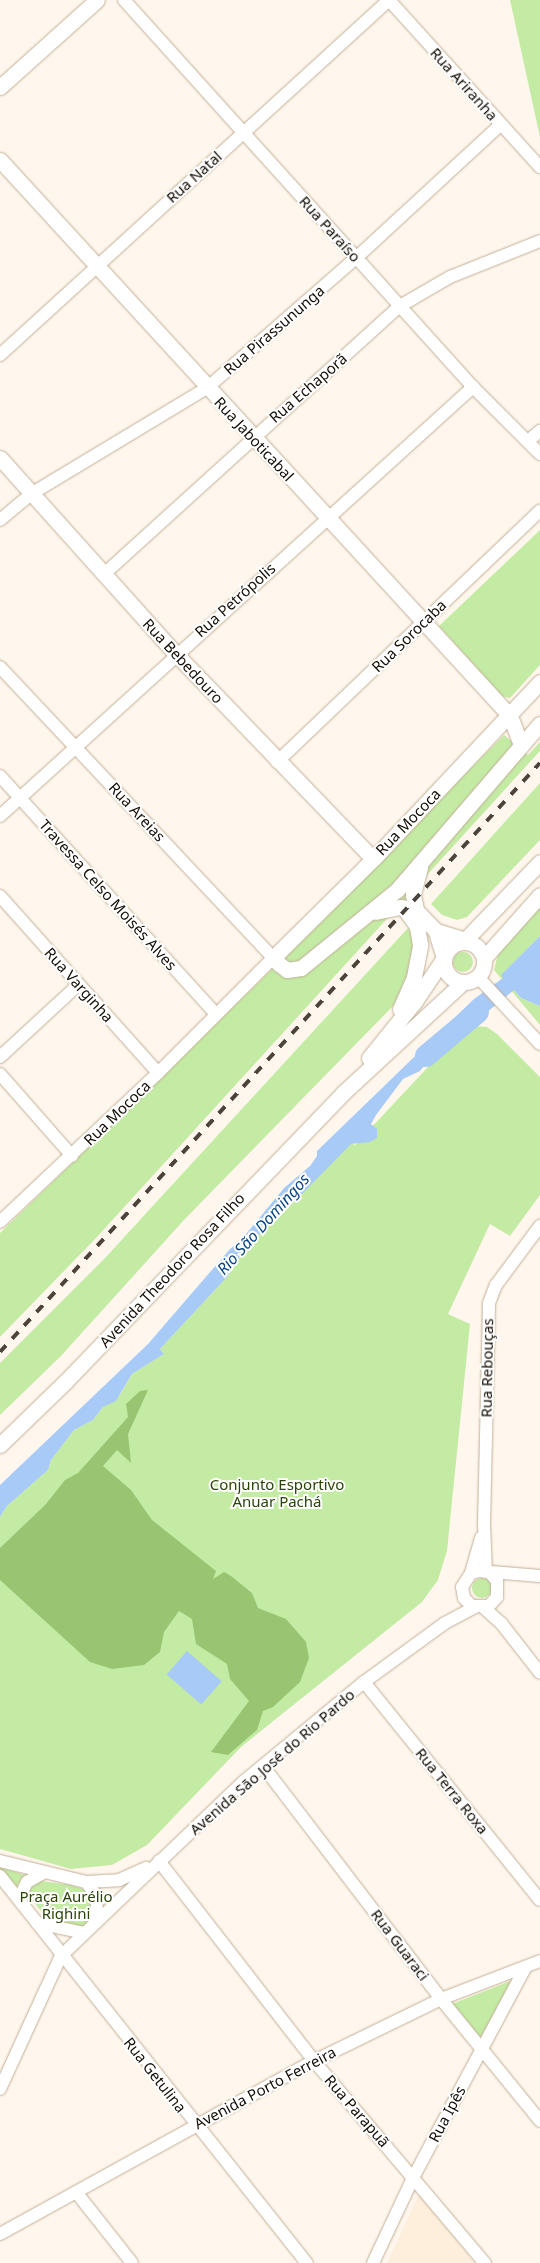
<!DOCTYPE html>
<html>
<head>
<meta charset="utf-8">
<style>
	body { margin:0 }
	#map { position:relative; width:540px; height:2263px; overflow:hidden; background:#fff7ed; font-family:"Noto Sans",sans-serif }
	div>[style] { position:absolute }
	[style*='--x'] { left:calc(var(--x)*1px); top:calc(var(--y)*1px); width:calc(var(--w)*1px); rotate:calc(var(--a)*1deg) }
	.built>* { inset:0; background:#feefdc }
	.green>* { inset:0; background:#c4eba4 }
	.round { border-radius:50% }
	.forest>* { inset:0; background:#99c572 }
	.water>* { inset:0; background:#a8caf6; transform-origin:0 0 }
	.river>* { height:22px; margin:-11px; padding:0 11px; transform-origin:11px; border-radius:11px; background:#a8caf6 }
	.roads { filter:drop-shadow(0 0 1px #c2af97) drop-shadow(0 0 1px #c2af97) }
	.minor>* { height:12px; margin:-6px; padding:0 6px; transform-origin:6px; border-radius:6px; background:#fff }
	.major>* { height:15px; margin:-7.5px; padding:0 7.5px; transform-origin:7.5px; border-radius:7.5px; background:#fff }
	.major>.ring { margin:-7.5px; padding:0; box-sizing:content-box; background:none; border:15px solid #fff; border-radius:50% }
	.rail>* { height:4px; margin-top:-2px; transform-origin:0; background:repeating-linear-gradient(90deg,#4b443c 0 9px,transparent 0 18px) }
	span { translate:-50% -50%; white-space:nowrap; text-align:center; line-height:1.15; -webkit-text-stroke:4px #fff; paint-order:stroke }
	.street-label { font-size:15px; color:#140d05 }
	.park-label { font-size:15px; color:#294406 }
	.water-label { font-size:16px; color:#0a4484; font-style:italic }
</style>
</head>
<body>
<div id="map">
	<div class="built">
		<div style="clip-path:polygon(418px 2196px,424px 2199px,474px 2263px,387px 2263px)"></div>
	</div>
	<div class="green">
		<div style="clip-path:polygon(510px 0,540px 0,540px 137px)"></div>
		<div style="clip-path:polygon(540px 530px,540px 665px,510px 698px,502px 696px,439px 626px)"></div>
		<div style="clip-path:polygon(504px 735px,528px 755px,540px 742px,540px 751px,96px 1238px,0 1337px,0 1233px,259px 982px)"></div>
		<div style="clip-path:polygon(540px 783px,540px 840px,467px 917px,457px 920px,442px 915px,431px 904px)"></div>
		<div style="clip-path:polygon(540px 908px,540px 936px,502px 975px,521px 998px,540px 1006px,540px 1025px,494px 970px,498px 954px)"></div>
		<div style="clip-path:polygon(408px 928px,414px 938px,408px 972px,395px 1004px,184px 1220px,61px 1356px,0 1415px,0 1363px,105px 1258px)"></div>
		<div class="round" style="left:453px;top:952px;width:20px;height:20px"></div>
		<div style="clip-path:polygon(473px 1026px,487px 1027px,497px 1034px,540px 1077px,540px 1195px,510px 1236px,490px 1224px,448px 1314px,470px 1324px,447px 1551px,438px 1580px,422px 1602px,241px 1747px,147px 1845px,112px 1865px,71px 1869px,0 1849px,0 1517px,7px 1506px,48px 1470px,51px 1460px,74px 1430px,93px 1420px,103px 1407px,120px 1395px,132px 1374px,164px 1354px,160px 1349px,228px 1276px,230px 1268px,261px 1232px,263px 1225px,274px 1218px,287px 1199px,302px 1193px,351px 1143px,355px 1145px,443px 1051px)"></div>
		<div class="round" style="left:472px;top:1578px;width:20px;height:20px"></div>
		<div style="clip-path:polygon(0 1867px,25px 1875px,16px 1887px,0 1871px)"></div>
		<div style="clip-path:polygon(41px 1881px,71px 1885px,86px 1890px,96px 1905px,87px 1928px,50px 1921px,44px 1915px,30px 1897px,29px 1889px)"></div>
		<div style="clip-path:polygon(516px 1979px,480px 2041px,452px 2004px)"></div>
	</div>
	<div class="forest">
		<div style="clip-path:polygon(148px 1390px,128px 1434px,131px 1463px,117px 1450px,103px 1466px,131px 1490px,152px 1520px,216px 1571px,213px 1579px,224px 1572px,231px 1576px,252px 1593px,258px 1608px,286px 1619px,306px 1642px,309px 1658px,300px 1682px,273px 1707px,263px 1711px,257px 1730px,228px 1755px,211px 1752px,249px 1701px,230px 1679px,227px 1664px,196px 1644px,192px 1619px,179px 1611px,164px 1632px,160px 1652px,144px 1665px,112px 1669px,90px 1662px,0 1580px,0 1548px,46px 1504px,65px 1480px,78px 1473px,128px 1417px,126px 1404px,140px 1391px)"></div>
	</div>
	<div class="water">
		<div style="clip-path:polygon(540px 936px,540px 1006px,521px 998px,514px 990px,486px 1013px,451px 1032px,420px 1071px,403px 1079px,376px 1115px,371px 1124px,377px 1129px,377px 1138px,370px 1142px,351px 1144px,302px 1194px,287px 1199px,278px 1213px,280px 1218px,268px 1220px,263px 1225px,261px 1232px,230px 1268px,228px 1276px,160px 1349px,164px 1354px,132px 1374px,116px 1401px,103px 1407px,93px 1420px,74px 1430px,51px 1460px,48px 1470px,7px 1506px,0 1517px,0 1485px,148px 1344px,230px 1249px,242px 1239px,284px 1188px,310px 1166px,317px 1156px,317px 1151px,474px 999px,503px 978px,501px 975px)"></div>
		<div style="left:187px;top:1651px;width:46px;height:31px;rotate:41deg"></div>
	</div>
	<div class="river">
		<div style="--x:426;--y:1056;--w:68;--a:-40.2"></div>
	</div>
	<div class="roads">
		<div class="minor">
			<div style="--x:124;--y:0;--w:521;--a:47.96"></div>
			<div style="--x:473;--y:387;--w:95;--a:45"></div>
			<div style="--x:389;--y:0;--w:225;--a:47.9"></div>
			<div style="--x:0;--y:355;--w:527;--a:-42.38"></div>
			<div style="--x:528;--y:441;--w:16;--a:-40"></div>
			<div style="--x:0;--y:520;--w:40;--a:-40"></div>
			<div style="--x:31;--y:494;--w:205;--a:-31.1"></div>
			<div style="--x:207;--y:388;--w:198;--a:-41.1"></div>
			<div style="--x:356;--y:258;--w:196;--a:-42.7"></div>
			<div style="--x:103;--y:575;--w:401;--a:-42.2"></div>
			<div style="--x:400;--y:306;--w:58;--a:-30.1"></div>
			<div style="--x:450;--y:277;--w:97;--a:-21.8"></div>
			<div style="--x:0;--y:667;--w:399;--a:46.8"></div>
			<div style="--x:273;--y:958;--w:163;--a:135"></div>
			<div style="--x:158;--y:1073;--w:217;--a:136.7"></div>
			<div style="--x:277;--y:762;--w:364;--a:-43.7"></div>
			<div style="--x:0;--y:776;--w:321;--a:47.8"></div>
			<div style="--x:0;--y:816;--w:639;--a:-42.21"></div>
			<div style="--x:0;--y:896;--w:237;--a:48.2"></div>
			<div style="--x:478;--y:977;--w:91;--a:47.2"></div>
			<div style="--x:0;--y:1057;--w:106;--a:-42.7"></div>
			<div style="--x:0;--y:1074;--w:109;--a:48.7"></div>
			<div style="--x:486;--y:1572;--w:47;--a:-92.4"></div>
			<div style="--x:484;--y:1525;--w:222;--a:-88.7"></div>
			<div style="--x:489;--y:1303;--w:19;--a:-69"></div>
			<div style="--x:496;--y:1285;--w:74;--a:-53.3"></div>
			<div style="--x:471;--y:1573;--w:37;--a:-74"></div>
			<div style="--x:491;--y:1574;--w:9;--a:49"></div>
			<div style="--x:497;--y:1581;--w:16;--a:90"></div>
			<div style="--x:497;--y:1597;--w:12;--a:132"></div>
			<div style="--x:489;--y:1606;--w:17;--a:180"></div>
			<div style="--x:472;--y:1606;--w:11;--a:-135"></div>
			<div style="--x:464;--y:1598;--w:11;--a:-100"></div>
			<div style="--x:462;--y:1587;--w:17;--a:-57"></div>
			<div style="--x:471;--y:1573;--w:8;--a:-14"></div>
			<div style="--x:479;--y:1571;--w:61;--a:4.7"></div>
			<div style="--x:483;--y:1607;--w:24;--a:42"></div>
			<div style="--x:501;--y:1623;--w:63;--a:52"></div>
			<div style="--x:364;--y:1682;--w:280;--a:51.1"></div>
			<div style="--x:263;--y:1766;--w:293;--a:52.6"></div>
			<div style="--x:441;--y:1999;--w:157;--a:50.9"></div>
			<div style="--x:0;--y:1861;--w:89;--a:13.7"></div>
			<div style="--x:86;--y:1882;--w:33;--a:-3"></div>
			<div style="--x:119;--y:1880;--w:30;--a:-24"></div>
			<div style="--x:159;--y:1861;--w:253;--a:52.2"></div>
			<div style="--x:314;--y:2061;--w:265;--a:49.8"></div>
			<div style="--x:0;--y:1876;--w:494;--a:51.6"></div>
			<div style="--x:86;--y:1882;--w:18;--a:52"></div>
			<div style="--x:97;--y:1896;--w:26;--a:92"></div>
			<div style="--x:19;--y:1899;--w:19;--a:-65"></div>
			<div style="--x:27;--y:1882;--w:18;--a:-29"></div>
			<div style="--x:37;--y:1923;--w:49;--a:11.8"></div>
			<div style="--x:0;--y:2089;--w:146;--a:-65.4"></div>
			<div style="--x:61;--y:1956;--w:252;--a:-43.7"></div>
			<div style="--x:243;--y:1782;--w:157;--a:-39.6"></div>
			<div style="--x:364;--y:1682;--w:100;--a:-36.1"></div>
			<div style="--x:445;--y:1623;--w:34;--a:-28"></div>
			<div style="--x:76;--y:2192;--w:90;--a:51.7"></div>
			<div style="--x:0;--y:2234;--w:359;--a:-28.9"></div>
			<div style="--x:314;--y:2061;--w:141;--a:-26"></div>
			<div style="--x:441;--y:1999;--w:106;--a:-21"></div>
			<div style="--x:373;--y:2263;--w:96;--a:-64.8"></div>
			<div style="--x:414;--y:2176;--w:236;--a:-61.9"></div>
		</div>
		<div class="major">
			<div style="--x:0;--y:87;--w:130;--a:-41.9"></div>
			<div style="--x:0;--y:160;--w:754;--a:47.47"></div>
			<div style="--x:510;--y:716;--w:31;--a:69"></div>
			<div style="--x:0;--y:458;--w:263;--a:48.1"></div>
			<div style="--x:176;--y:654;--w:284;--a:46.1"></div>
			<div style="--x:540;--y:682;--w:243;--a:133.3"></div>
			<div style="--x:373;--y:859;--w:141;--a:135.3"></div>
			<div style="--x:273;--y:958;--w:8;--a:45"></div>
			<div style="--x:279;--y:964;--w:10;--a:37"></div>
			<div style="--x:287;--y:970;--w:14;--a:-8"></div>
			<div style="--x:301;--y:968;--w:124;--a:-39.1"></div>
			<div style="--x:397;--y:890;--w:219;--a:-49.3"></div>
			<div style="--x:416;--y:910;--w:16;--a:-101"></div>
			<div style="--x:413;--y:894;--w:27;--a:-75"></div>
			<div style="--x:436;--y:931;--w:30;--a:17"></div>
			<div style="--x:465;--y:940;--w:108;--a:-46.1"></div>
			<div class="ring" style="left:444px;top:942px;width:25px;height:25px"></div>
			<div style="--x:484;--y:958;--w:84;--a:-48.4"></div>
			<div style="--x:400;--y:1009;--w:35;--a:-66"></div>
			<div style="--x:414;--y:977;--w:33;--a:-79"></div>
			<div style="--x:420;--y:945;--w:19;--a:-99"></div>
			<div style="--x:417;--y:926;--w:19;--a:-126"></div>
			<div style="--x:369;--y:1058;--w:73;--a:-51.1"></div>
			<div style="--x:415;--y:1001;--w:52;--a:-56"></div>
			<div style="--x:444;--y:958;--w:28;--a:-107"></div>
			<div style="--x:436;--y:931;--w:29;--a:-134"></div>
			<div style="--x:416;--y:910;--w:16;--a:-169"></div>
			<div style="--x:400;--y:907;--w:25;--a:169"></div>
			<div style="--x:0;--y:1445;--w:92;--a:-44.1"></div>
			<div style="--x:66;--y:1381;--w:400;--a:-46.1"></div>
			<div style="--x:343;--y:1093;--w:162;--a:-42.7"></div>
		</div>
	</div>
	<div class="rail">
		<div style="--x:0;--y:1352;--w:799;--a:-47.49"></div>
	</div>
	<div class="street-label">
		<span style="left:464px;top:84px;rotate:48deg">Rua Ariranha</span>
		<span style="left:194px;top:177px;rotate:-42deg">Rua Natal</span>
		<span style="left:330px;top:229px;rotate:48deg">Rua Paraíso</span>
		<span style="left:274px;top:330px;rotate:-41deg">Rua Pirassununga</span>
		<span style="left:308px;top:388px;rotate:-41deg">Rua Echaporã</span>
		<span style="left:254px;top:439px;rotate:47deg">Rua Jaboticabal</span>
		<span style="left:235px;top:600px;rotate:-42deg">Rua Petrópolis</span>
		<span style="left:409px;top:636px;rotate:-44deg">Rua Sorocaba</span>
		<span style="left:183px;top:661px;rotate:47deg">Rua Bebedouro</span>
		<span style="left:137px;top:812px;rotate:47deg">Rua Areias</span>
		<span style="left:408px;top:822px;rotate:-46deg">Rua Mococa</span>
		<span style="left:108px;top:895px;rotate:48deg">Travessa Celso Moisés Alves</span>
		<span style="left:79px;top:985px;rotate:48deg">Rua Varginha</span>
		<span style="left:117px;top:1113px;rotate:-44deg">Rua Mococa</span>
		<span style="left:172px;top:1270px;rotate:-47deg">Avenida Theodoro Rosa Filho</span>
		<span style="left:487px;top:1368px;rotate:-89deg">Rua Rebouças</span>
		<span style="left:272px;top:1762px;rotate:-41deg">Avenida São José do Rio Pardo</span>
		<span style="left:452px;top:1791px;rotate:51deg">Rua Terra Roxa</span>
		<span style="left:400px;top:1945px;rotate:53deg">Rua Guaraci</span>
		<span style="left:155px;top:2075px;rotate:52deg">Rua Getulina</span>
		<span style="left:265px;top:2088px;rotate:-28deg">Avenida Porto Ferreira</span>
		<span style="left:357px;top:2111px;rotate:49deg">Rua Parapuã</span>
		<span style="left:447px;top:2114px;rotate:-62deg">Rua Ipês</span>
	</div>
	<div class="park-label">
		<span style="left:277px;top:1493px">Conjunto Esportivo<br>Anuar Pachá</span>
		<span style="left:66px;top:1905px">Praça Aurélio<br>Righini</span>
	</div>
	<div class="water-label">
		<span style="left:263px;top:1224px;rotate:-48deg">Rio São Domingos</span>
	</div>
</div>
</body>
</html>
